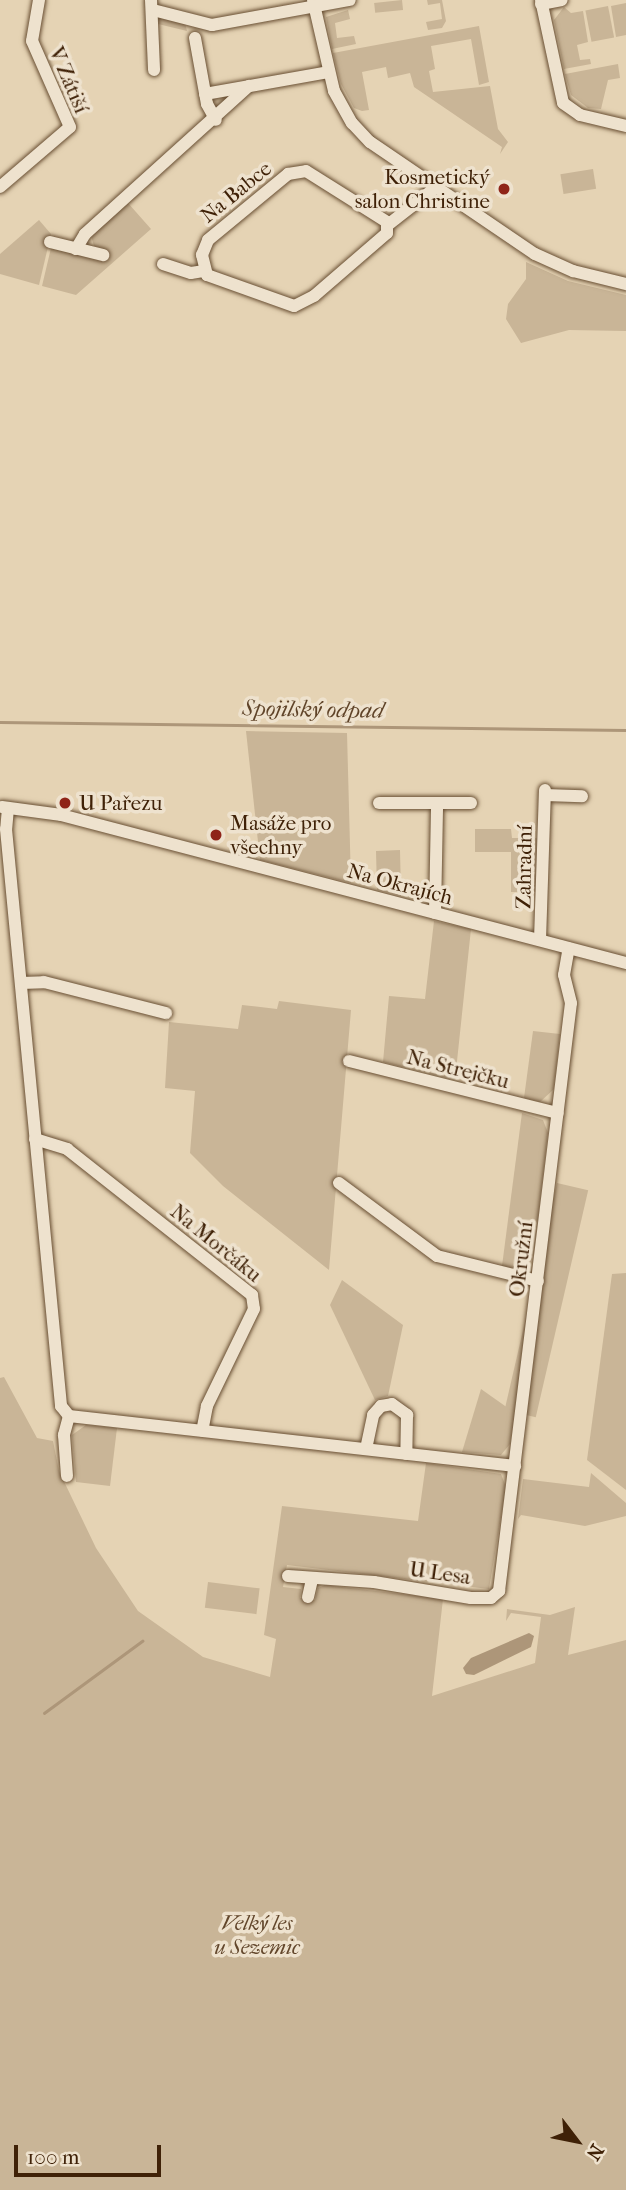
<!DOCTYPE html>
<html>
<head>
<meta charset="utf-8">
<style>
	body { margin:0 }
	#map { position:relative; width:626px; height:2190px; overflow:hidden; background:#e5d3b4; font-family:"IM FELL French Canon",serif }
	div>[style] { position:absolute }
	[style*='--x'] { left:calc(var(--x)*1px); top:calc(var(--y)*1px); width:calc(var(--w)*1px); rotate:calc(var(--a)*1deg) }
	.green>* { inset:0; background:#c9b597; transform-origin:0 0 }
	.water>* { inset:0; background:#ad9679 }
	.stream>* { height:2.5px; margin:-1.25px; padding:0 1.25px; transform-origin:1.25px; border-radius:1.25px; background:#ad9679 }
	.roads { filter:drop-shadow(0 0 2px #684e32) drop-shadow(0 0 2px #684e32) }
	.minor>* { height:12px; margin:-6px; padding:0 6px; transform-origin:6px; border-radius:6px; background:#eee2ce }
	.dots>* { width:19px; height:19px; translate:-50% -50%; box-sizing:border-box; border:4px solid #eee2ce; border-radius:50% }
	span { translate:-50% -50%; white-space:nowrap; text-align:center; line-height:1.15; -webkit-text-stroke:7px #eee2ce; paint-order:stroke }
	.street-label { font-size:21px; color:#3f2107 }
	.poi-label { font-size:21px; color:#3f2107 }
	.right { translate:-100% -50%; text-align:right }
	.left { translate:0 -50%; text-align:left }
	.park-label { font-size:21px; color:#62462b; font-style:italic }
	.water-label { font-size:23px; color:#604429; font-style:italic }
	.north { position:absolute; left:542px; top:2106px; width:70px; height:70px; -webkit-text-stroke:5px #eee2ce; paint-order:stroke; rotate:122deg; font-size:19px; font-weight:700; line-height:28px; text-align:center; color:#3f2107 }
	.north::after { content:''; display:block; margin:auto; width:24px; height:32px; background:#3f2107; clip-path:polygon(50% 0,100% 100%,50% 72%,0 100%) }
	.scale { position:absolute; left:14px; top:2145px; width:147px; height:32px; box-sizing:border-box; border:4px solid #3f2107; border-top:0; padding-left:9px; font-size:21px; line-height:24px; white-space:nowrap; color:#3f2107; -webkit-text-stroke:5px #eee2ce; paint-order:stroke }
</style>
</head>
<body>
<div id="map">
	<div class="green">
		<div style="left:402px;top:0;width:10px;height:28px;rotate:84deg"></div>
		<div style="clip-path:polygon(427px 0,442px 0,446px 21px,442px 28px,428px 30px,426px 22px,442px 19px,440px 3px,428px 5px)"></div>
		<div style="clip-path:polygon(626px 3px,626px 35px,616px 37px,611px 6px)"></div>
		<div style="left:608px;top:6px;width:32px;height:23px;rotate:79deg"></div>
		<div style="clip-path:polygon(564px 7px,571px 13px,583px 11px,588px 42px,577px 45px,580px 60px,590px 59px,591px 64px,564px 69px,554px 20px)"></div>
		<div style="clip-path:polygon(348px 10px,350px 19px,335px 23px,337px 38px,354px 36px,356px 44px,332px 49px,326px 17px)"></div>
		<div style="clip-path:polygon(159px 15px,185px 23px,187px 31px,158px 24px)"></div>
		<div style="clip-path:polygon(479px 26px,489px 82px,479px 85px,471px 39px,431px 46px,435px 69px,429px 71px,433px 92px,490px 86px,498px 129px,508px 142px,500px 154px,502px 147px,414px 87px,410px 73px,388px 78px,386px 67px,362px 72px,369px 110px,362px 111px,354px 108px,341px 84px,333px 53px)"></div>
		<div style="clip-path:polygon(618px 64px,620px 78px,608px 80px,601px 109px,588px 108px,571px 95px,565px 74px)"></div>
		<div style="left:593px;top:169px;width:20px;height:33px;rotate:81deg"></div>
		<div style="clip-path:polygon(128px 203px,151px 229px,76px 295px,42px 286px,51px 248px,103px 261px,106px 250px,94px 246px,91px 236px)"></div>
		<div style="clip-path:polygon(39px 220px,51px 234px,39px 285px,0 274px,0 254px)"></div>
		<div style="clip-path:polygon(526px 262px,568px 281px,626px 295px,626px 331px,569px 330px,521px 343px,506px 319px,508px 304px,526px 279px)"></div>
		<div style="clip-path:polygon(246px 731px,347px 733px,351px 883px,260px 860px)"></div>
		<div style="clip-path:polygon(475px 829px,511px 829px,512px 838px,539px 838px,538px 892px,511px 892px,511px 852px,475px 852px)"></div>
		<div style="clip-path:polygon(400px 850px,401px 896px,377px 890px,376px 851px)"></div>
		<div style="clip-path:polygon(434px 921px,471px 929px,455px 1080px,383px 1062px,389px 996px,425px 999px)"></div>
		<div style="clip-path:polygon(279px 1001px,351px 1010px,329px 1270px,223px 1186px,190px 1153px,195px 1091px,165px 1088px,169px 1022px,238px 1029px,242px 1005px,277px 1009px)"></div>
		<div style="clip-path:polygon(533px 1031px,560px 1034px,554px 1089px,540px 1102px,524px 1098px)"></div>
		<div style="clip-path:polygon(522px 1113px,543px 1120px,548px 1133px,534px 1253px,530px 1263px,512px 1269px,502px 1266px)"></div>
		<div style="left:557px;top:1183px;width:32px;height:233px;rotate:13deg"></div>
		<div style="clip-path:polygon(626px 1273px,626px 1490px,587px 1460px,612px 1274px)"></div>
		<div style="clip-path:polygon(342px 1280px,403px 1325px,388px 1396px,375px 1400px,330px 1305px)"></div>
		<div style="clip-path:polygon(4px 1377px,37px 1438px,53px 1441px,59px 1471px,96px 1548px,138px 1611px,203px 1657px,270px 1677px,276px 1639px,264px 1635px,282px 1506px,418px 1521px,426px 1463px,501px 1474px,506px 1487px,489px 1589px,287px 1565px,283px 1587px,301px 1589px,300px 1598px,315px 1600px,318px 1588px,325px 1585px,443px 1599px,432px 1696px,535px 1663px,541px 1617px,511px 1613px,506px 1621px,507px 1609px,550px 1615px,575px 1607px,568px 1655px,626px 1640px,626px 2190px,0 2190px,0 1378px)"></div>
		<div style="clip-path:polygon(481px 1389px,515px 1413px,510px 1444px,501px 1455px,462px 1452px)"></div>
		<div style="clip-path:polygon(86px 1425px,117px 1428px,110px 1486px,76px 1482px,72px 1435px)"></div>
		<div style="clip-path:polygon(591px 1473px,626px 1503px,626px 1516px,585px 1526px,521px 1515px,518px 1519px,523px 1479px,589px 1487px)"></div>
		<div style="left:208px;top:1582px;width:52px;height:26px;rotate:7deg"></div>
	</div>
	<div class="water">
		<div style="clip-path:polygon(529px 1633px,534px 1636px,531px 1647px,474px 1675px,466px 1674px,463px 1668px,471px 1658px)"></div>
	</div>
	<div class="stream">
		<div style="--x:0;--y:722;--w:626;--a:0.73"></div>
		<div style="--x:44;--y:1713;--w:122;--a:-36.3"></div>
	</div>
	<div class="roads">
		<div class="minor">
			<div style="--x:151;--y:0;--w:70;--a:87.5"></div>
			<div style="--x:313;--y:0;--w:93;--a:77"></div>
			<div style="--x:334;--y:91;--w:37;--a:61"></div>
			<div style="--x:352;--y:123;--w:26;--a:47"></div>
			<div style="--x:370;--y:142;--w:199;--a:34.2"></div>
			<div style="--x:535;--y:254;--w:42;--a:24.1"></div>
			<div style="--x:573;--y:271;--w:55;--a:13.8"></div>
			<div style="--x:541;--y:0;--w:105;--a:77.9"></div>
			<div style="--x:563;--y:103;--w:21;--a:35"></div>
			<div style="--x:580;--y:115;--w:47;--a:13.4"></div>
			<div style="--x:541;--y:4;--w:21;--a:-11"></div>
			<div style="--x:153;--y:10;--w:61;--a:14.3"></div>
			<div style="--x:212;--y:25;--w:140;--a:-10.3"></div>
			<div style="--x:195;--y:38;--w:67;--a:79.7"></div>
			<div style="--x:207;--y:104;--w:18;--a:61"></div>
			<div style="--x:205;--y:94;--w:125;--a:-10.1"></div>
			<div style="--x:306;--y:171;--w:96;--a:32.2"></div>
			<div style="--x:387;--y:222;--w:11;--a:90"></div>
			<div style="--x:387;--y:233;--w:96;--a:139.2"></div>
			<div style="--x:314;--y:296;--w:22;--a:153"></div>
			<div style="--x:294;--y:306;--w:92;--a:-160.4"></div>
			<div style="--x:207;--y:275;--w:21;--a:-104"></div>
			<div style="--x:202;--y:255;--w:16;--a:-68"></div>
			<div style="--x:208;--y:240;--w:104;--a:-39.5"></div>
			<div style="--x:288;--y:174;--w:18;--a:-9"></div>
			<div style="--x:0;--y:187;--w:92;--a:-40.6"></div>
			<div style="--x:70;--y:127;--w:94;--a:-113.8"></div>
			<div style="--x:32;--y:41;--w:42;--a:-80.3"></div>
			<div style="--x:389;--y:224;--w:58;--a:-38"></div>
			<div style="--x:50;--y:242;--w:55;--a:13.8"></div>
			<div style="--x:76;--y:249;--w:17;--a:-59"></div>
			<div style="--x:85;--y:234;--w:221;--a:-42.1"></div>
			<div style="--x:163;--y:264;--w:29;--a:18"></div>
			<div style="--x:191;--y:273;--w:12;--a:-9"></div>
			<div style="--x:545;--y:795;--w:37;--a:2"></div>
			<div style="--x:379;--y:803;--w:92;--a:0"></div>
			<div style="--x:2;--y:807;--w:60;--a:7.7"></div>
			<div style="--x:61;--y:815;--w:584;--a:14.68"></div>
			<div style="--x:8;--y:808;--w:21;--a:95"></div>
			<div style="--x:6;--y:829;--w:580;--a:84.55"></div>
			<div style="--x:61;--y:1406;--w:13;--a:51"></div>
			<div style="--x:69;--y:1416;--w:20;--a:105"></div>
			<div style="--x:64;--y:1435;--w:41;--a:85.8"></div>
			<div style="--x:435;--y:913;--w:109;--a:-88.9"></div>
			<div style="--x:540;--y:940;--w:150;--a:-88.1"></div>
			<div style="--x:21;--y:983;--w:23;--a:-2"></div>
			<div style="--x:44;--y:982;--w:126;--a:14.3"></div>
			<div style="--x:349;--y:1061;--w:215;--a:14"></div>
			<div style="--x:35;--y:1139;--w:34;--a:17"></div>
			<div style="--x:67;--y:1149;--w:236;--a:38.3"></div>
			<div style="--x:252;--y:1295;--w:14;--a:82"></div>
			<div style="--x:254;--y:1309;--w:108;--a:115.9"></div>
			<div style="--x:207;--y:1406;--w:25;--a:101"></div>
			<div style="--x:339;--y:1183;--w:122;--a:36.7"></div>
			<div style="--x:437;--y:1256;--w:104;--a:13.9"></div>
			<div style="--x:69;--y:1416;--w:449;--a:6.4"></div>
			<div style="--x:366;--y:1449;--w:35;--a:-78"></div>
			<div style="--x:373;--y:1415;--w:12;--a:-48"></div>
			<div style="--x:381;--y:1406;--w:11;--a:-10"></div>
			<div style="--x:392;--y:1404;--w:19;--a:36"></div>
			<div style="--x:407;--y:1415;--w:39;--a:91"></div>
			<div style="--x:288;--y:1576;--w:86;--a:4"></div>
			<div style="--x:374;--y:1582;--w:98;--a:9.4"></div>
			<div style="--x:471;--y:1598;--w:20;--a:0"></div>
			<div style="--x:491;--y:1598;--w:11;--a:-41"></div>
			<div style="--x:499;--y:1591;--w:592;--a:-83.02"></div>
			<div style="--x:571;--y:1003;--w:29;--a:-104"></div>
			<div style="--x:564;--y:975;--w:27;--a:-80"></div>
			<div style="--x:308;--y:1597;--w:18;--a:-77"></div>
		</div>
	</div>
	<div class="dots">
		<div style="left:504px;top:189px;background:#8f2418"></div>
		<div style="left:65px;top:803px;background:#8f2418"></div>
		<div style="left:216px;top:835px;background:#8f2418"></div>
	</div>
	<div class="street-label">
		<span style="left:69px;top:80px;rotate:67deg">V Zátiší</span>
		<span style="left:236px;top:192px;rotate:-39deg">Na Babce</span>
		<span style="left:524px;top:867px;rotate:-89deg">Zahradní</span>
		<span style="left:400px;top:884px;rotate:15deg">Na Okrajích</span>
		<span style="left:458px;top:1069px;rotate:14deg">Na Strejčku</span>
		<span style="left:216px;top:1243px;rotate:39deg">Na Morčáku</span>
		<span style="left:521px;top:1259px;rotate:-83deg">Okružní</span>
		<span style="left:440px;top:1573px;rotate:8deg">U Lesa</span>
	</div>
	<div class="poi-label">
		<span class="right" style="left:490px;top:189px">Kosmetický<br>salon Christine</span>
		<span class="left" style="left:79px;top:803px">U Pařezu</span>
		<span class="left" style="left:230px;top:835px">Masáže pro<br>všechny</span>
	</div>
	<div class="park-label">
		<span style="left:257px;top:1935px">Velký les<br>u Sezemic</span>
	</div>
	<div class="water-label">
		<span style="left:313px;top:710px;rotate:1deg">Spojilský odpad</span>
	</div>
	<div class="north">N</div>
	<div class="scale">100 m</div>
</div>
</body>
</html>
